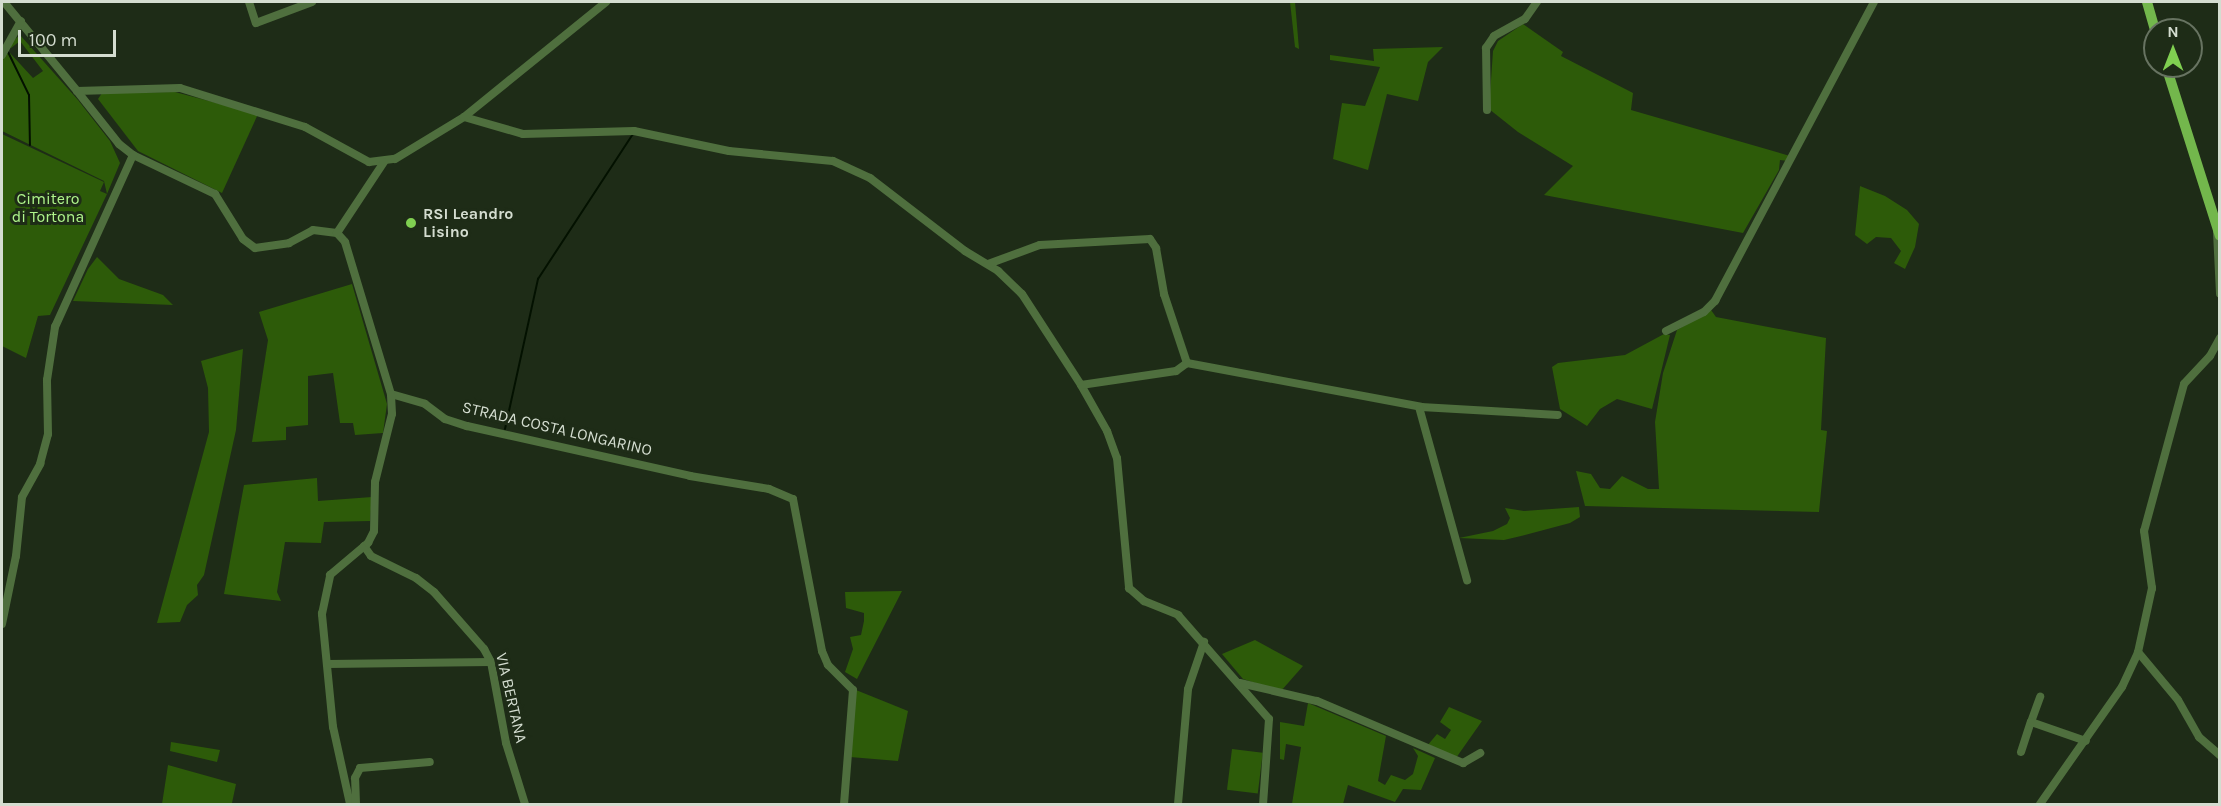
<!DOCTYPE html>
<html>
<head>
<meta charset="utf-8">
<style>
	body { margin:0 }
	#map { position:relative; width:2221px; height:806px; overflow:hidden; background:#1e2c17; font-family:Karla,sans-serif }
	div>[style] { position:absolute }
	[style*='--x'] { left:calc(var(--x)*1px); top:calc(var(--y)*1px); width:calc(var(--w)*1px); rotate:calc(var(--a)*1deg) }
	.green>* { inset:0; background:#2d5b09; transform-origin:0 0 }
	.stream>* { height:2px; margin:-1px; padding:0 1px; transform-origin:1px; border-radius:1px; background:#031100 }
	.minor>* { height:8px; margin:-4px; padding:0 4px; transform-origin:4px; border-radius:4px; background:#4f6f3e }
	.major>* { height:10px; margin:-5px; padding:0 5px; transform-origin:5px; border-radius:5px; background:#73b74c }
	.dots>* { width:16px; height:16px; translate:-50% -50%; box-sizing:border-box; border:3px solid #1e2c17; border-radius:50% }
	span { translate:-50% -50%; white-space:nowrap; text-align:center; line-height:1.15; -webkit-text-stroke:6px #1e2c17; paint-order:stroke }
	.park-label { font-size:16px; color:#aff58b }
	.poi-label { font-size:16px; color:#d4ddd0; font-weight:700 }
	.left { translate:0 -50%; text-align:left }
	.street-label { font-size:16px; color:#d4ddd0 }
	.frame { position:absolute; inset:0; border:3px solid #d4ddd0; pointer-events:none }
	.north { position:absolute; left:2143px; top:18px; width:60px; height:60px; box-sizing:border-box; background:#1e2c17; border:2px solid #677361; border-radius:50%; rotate:0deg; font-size:16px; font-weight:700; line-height:24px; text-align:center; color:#d4ddd0 }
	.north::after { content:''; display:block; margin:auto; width:21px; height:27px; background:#80d051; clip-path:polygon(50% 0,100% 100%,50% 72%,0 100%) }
	.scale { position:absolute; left:18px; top:30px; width:98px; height:27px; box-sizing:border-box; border:3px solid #d4ddd0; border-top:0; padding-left:8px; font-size:18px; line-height:21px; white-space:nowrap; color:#d4ddd0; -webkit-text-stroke:4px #1e2c17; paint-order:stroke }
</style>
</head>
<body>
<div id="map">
	<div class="green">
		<div style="clip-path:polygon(1290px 2px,1295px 2px,1299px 49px,1295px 47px)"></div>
		<div style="clip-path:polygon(1523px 24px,1563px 52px,1561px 56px,1633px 93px,1631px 110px,1790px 156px,1788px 161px,1780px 160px,1779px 170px,1743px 233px,1544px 195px,1573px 166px,1518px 132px,1489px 109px,1493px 51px,1498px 41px)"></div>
		<div style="clip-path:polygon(20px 35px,78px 100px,110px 141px,120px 163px,107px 194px,50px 315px,38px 316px,26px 358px,2px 346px,2px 134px,104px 182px,100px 191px,107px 194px,104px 181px,2px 131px,2px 63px,5px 54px,10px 53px,33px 78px,43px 71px,20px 41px,11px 48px,9px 44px)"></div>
		<div style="clip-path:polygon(1443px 47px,1428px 62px,1418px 101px,1387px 94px,1368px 170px,1333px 159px,1342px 103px,1365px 106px,1380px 67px,1330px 60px,1330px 55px,1374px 61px,1373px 49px)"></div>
		<div style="clip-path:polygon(175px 92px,258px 114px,222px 193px,138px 151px,98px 99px,102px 93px)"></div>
		<div style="clip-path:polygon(1860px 186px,1885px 196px,1907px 210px,1919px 224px,1915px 247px,1905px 269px,1894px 263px,1901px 251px,1891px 238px,1876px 237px,1867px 244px,1855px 235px)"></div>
		<div style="clip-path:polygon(97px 257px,119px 279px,163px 295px,173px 305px,73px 301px,88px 269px)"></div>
		<div style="clip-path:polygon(352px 284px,387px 404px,383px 433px,355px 435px,353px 423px,340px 423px,333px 373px,308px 376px,308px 425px,286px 427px,286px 440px,252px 442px,268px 340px,259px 312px)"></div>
		<div style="clip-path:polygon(1711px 310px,1716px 317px,1826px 338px,1821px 430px,1827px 431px,1819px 512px,1585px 506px,1576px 471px,1591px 474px,1600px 488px,1610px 489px,1622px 476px,1648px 489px,1659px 489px,1655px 422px,1663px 373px,1677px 330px)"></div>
		<div style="clip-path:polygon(1664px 334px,1670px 335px,1652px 409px,1617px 399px,1600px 409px,1587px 426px,1560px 409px,1552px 367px,1558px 363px,1625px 355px)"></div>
		<div style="clip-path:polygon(243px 349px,236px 430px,204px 575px,197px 585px,198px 595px,187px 605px,180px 622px,157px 623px,209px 432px,208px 388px,201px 361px)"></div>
		<div style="clip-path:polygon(317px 478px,318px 501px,372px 497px,370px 521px,324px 522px,321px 543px,285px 542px,277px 592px,281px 601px,224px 594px,244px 485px)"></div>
		<div style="clip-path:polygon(1579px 507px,1580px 517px,1570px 523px,1521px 536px,1504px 540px,1459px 538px,1493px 531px,1507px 524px,1510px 518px,1505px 508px,1524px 511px)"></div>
		<div style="clip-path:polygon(902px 591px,857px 679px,845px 672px,853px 649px,850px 637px,861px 635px,864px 621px,864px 613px,846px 608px,845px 592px)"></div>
		<div style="clip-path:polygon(1255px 640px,1303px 666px,1281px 691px,1243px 679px,1222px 654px)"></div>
		<div style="clip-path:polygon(856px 690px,908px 711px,898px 761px,850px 757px)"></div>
		<div style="clip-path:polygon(1308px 703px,1386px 736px,1378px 781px,1385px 785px,1391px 775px,1405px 780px,1413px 774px,1418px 756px,1413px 748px,1435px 758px,1421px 790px,1403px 789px,1395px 802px,1348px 785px,1343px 804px,1292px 804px,1301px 747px,1286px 744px,1284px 760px,1280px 759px,1280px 722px,1304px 726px)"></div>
		<div style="clip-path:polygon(1449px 707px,1482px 721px,1456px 758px,1427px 746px,1437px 734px,1445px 739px,1451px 730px,1440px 722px)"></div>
		<div style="clip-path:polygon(171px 742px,220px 750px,217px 762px,170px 751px)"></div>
		<div style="left:1232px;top:749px;width:31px;height:41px;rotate:7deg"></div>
		<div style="clip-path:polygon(168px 765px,236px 784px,232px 803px,262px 804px,162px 804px)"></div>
	</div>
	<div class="stream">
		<div style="--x:8;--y:52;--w:48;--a:64"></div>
		<div style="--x:29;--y:95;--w:50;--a:88.9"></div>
		<div style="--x:505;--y:429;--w:154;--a:-77.6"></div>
		<div style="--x:538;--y:279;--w:173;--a:-56.8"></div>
	</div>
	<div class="minor">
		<div style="--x:4;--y:2;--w:115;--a:50.6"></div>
		<div style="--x:77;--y:91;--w:103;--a:-1.7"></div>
		<div style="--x:180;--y:88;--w:131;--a:17.3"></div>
		<div style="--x:305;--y:127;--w:73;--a:28.7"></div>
		<div style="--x:369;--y:162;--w:26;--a:-7"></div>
		<div style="--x:395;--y:159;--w:81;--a:-31.3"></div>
		<div style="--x:464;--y:117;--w:61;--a:16.1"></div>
		<div style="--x:523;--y:134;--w:111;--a:-1.5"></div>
		<div style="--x:634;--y:131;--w:97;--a:11.9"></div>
		<div style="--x:729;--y:151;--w:104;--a:5.5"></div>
		<div style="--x:833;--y:161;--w:41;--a:24.7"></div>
		<div style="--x:870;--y:178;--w:120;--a:37.5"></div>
		<div style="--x:965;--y:251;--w:39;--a:31"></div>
		<div style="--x:998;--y:271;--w:33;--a:44"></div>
		<div style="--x:1022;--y:294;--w:108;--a:57"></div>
		<div style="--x:1081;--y:385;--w:53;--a:60.5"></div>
		<div style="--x:1107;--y:431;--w:29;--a:70"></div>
		<div style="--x:1117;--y:458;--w:131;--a:84.7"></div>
		<div style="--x:1129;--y:588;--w:20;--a:41"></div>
		<div style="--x:1144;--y:601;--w:37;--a:22"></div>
		<div style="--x:1178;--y:615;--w:138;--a:48.8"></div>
		<div style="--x:1269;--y:719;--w:85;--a:94"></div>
		<div style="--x:249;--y:2;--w:22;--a:72"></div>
		<div style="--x:256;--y:23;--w:60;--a:-20.6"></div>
		<div style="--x:2;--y:55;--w:39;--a:-61"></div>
		<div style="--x:77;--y:91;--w:68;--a:51.6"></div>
		<div style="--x:119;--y:144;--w:18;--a:38"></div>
		<div style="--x:133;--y:155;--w:91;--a:25.4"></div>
		<div style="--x:215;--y:194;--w:53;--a:58.1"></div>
		<div style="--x:243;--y:239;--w:15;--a:37"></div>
		<div style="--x:255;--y:248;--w:34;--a:-8"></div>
		<div style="--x:289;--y:243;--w:27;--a:-28"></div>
		<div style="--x:313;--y:230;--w:24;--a:7"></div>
		<div style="--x:337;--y:233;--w:12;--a:48"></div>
		<div style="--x:345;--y:242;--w:159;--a:73.2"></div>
		<div style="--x:391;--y:394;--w:35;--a:16"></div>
		<div style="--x:425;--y:404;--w:25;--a:37"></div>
		<div style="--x:445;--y:419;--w:23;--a:18"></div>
		<div style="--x:467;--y:426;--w:229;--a:12.6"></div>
		<div style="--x:690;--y:476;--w:80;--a:9.3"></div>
		<div style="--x:769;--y:489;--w:26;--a:23"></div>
		<div style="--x:793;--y:499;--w:155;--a:79.2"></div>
		<div style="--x:822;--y:651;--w:15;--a:67"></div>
		<div style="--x:828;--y:665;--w:35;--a:45"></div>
		<div style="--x:853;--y:690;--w:114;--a:94.5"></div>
		<div style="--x:1487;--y:110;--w:62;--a:-90.9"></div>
		<div style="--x:1486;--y:48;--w:14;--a:-56"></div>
		<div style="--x:1494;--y:36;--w:35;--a:-29"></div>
		<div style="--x:1525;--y:19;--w:21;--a:-55"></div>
		<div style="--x:464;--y:117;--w:183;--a:-39"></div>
		<div style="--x:2217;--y:232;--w:62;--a:87.2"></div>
		<div style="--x:337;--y:233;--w:85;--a:-56.5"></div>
		<div style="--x:988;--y:264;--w:55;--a:-20.1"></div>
		<div style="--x:1040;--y:245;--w:110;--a:-3.1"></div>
		<div style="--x:1150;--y:239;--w:11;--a:56"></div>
		<div style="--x:1156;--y:248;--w:47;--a:80.1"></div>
		<div style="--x:1164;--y:294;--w:73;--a:71.6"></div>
		<div style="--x:1187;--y:363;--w:238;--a:10.6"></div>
		<div style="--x:1421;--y:407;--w:137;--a:3.3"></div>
		<div style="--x:1666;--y:331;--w:42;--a:-26.6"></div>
		<div style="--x:1704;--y:312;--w:16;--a:-45"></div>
		<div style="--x:1715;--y:301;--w:339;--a:-62"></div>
		<div style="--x:2220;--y:338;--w:21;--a:119"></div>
		<div style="--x:2210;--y:356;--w:38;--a:133"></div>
		<div style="--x:2184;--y:384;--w:152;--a:105.2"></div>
		<div style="--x:2144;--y:531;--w:58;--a:82"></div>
		<div style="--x:2152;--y:588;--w:66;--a:102.3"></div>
		<div style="--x:2138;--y:652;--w:62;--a:50.2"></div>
		<div style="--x:2178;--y:700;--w:43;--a:60.4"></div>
		<div style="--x:2199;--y:737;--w:28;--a:41"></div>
		<div style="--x:1081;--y:385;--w:96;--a:-8.4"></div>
		<div style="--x:1176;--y:371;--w:14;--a:-36"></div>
		<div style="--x:1419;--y:407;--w:180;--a:74.5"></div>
		<div style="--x:364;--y:546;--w:12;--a:55"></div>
		<div style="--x:371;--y:556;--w:50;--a:26.1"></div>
		<div style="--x:416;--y:578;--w:23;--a:38"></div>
		<div style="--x:434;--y:592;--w:76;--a:48.7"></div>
		<div style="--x:484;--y:649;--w:15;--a:62"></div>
		<div style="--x:491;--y:662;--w:82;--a:79.5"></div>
		<div style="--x:506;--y:743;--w:64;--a:72.7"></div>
		<div style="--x:2;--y:624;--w:69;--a:-78.4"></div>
		<div style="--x:16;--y:556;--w:59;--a:-84.2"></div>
		<div style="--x:22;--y:497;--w:38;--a:-61"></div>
		<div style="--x:40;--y:464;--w:31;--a:-75"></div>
		<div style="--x:48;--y:434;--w:54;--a:-91.1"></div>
		<div style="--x:47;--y:380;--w:54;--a:-81.4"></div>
		<div style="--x:55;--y:327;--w:189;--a:-65.6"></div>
		<div style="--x:328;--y:664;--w:163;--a:-0.7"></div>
		<div style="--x:1240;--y:683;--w:79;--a:13.2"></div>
		<div style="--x:1317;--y:701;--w:159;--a:23"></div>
		<div style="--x:1463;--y:763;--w:20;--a:-30"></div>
		<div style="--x:2031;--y:722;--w:27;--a:-70"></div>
		<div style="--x:2021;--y:752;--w:32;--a:-72"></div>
		<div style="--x:2031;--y:722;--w:58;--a:19.1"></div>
		<div style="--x:350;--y:804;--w:79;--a:-102.4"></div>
		<div style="--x:333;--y:727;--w:114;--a:-95.6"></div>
		<div style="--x:322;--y:614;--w:40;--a:-78"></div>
		<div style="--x:330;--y:575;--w:50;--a:-40.1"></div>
		<div style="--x:368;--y:543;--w:13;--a:-63"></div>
		<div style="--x:374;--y:531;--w:49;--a:-88.8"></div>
		<div style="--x:375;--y:482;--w:70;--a:-76"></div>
		<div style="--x:392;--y:414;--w:20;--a:-93"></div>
		<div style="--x:356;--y:804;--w:26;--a:-92"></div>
		<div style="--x:355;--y:778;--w:11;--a:-63"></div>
		<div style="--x:360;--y:768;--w:70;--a:-4.9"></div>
		<div style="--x:1178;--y:804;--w:115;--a:-85"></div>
		<div style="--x:1188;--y:689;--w:50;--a:-71.2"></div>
		<div style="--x:2040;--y:804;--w:143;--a:-55"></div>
		<div style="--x:2122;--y:687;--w:38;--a:-65"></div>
	</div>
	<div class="major">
		<div style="--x:2147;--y:2;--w:29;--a:74"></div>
		<div style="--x:2166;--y:66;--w:178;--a:72.4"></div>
	</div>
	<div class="dots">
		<div style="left:411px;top:223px;background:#80d051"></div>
	</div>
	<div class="park-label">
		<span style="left:48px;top:208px">Cimitero<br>di Tortona</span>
	</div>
	<div class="poi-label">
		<span class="left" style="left:423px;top:223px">RSI Leandro<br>Lisino</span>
	</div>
	<div class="street-label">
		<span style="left:557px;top:429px;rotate:13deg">STRADA COSTA LONGARINO</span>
		<span style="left:511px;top:698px;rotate:77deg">VIA BERTANA</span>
	</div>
	<div class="frame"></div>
	<div class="north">N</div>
	<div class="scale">100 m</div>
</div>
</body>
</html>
